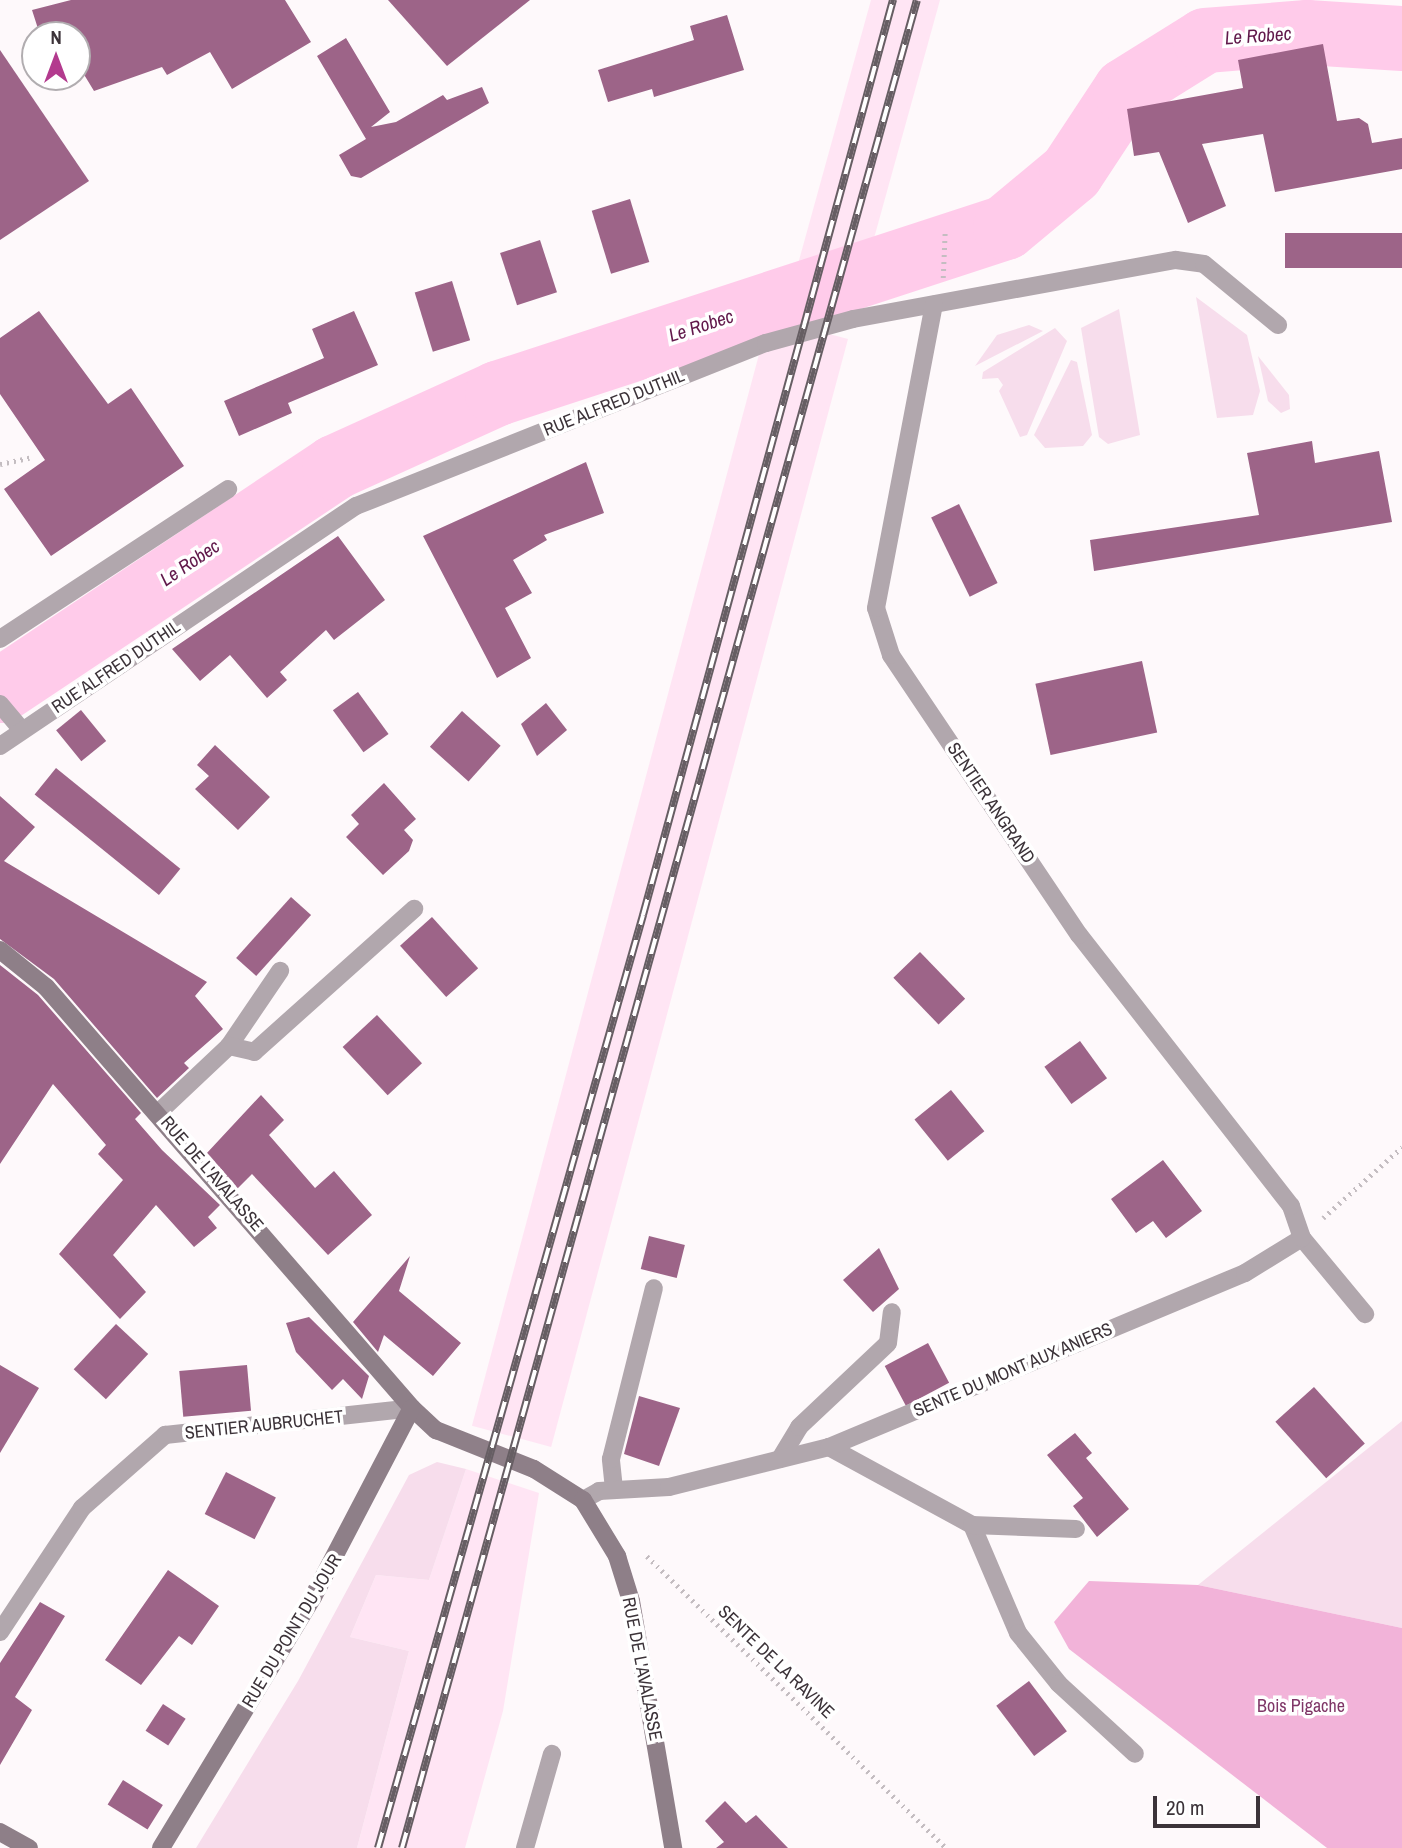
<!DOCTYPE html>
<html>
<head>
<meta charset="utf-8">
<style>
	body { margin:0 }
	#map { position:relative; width:1402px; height:1848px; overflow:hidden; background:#fef9fb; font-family:"Archivo Narrow",sans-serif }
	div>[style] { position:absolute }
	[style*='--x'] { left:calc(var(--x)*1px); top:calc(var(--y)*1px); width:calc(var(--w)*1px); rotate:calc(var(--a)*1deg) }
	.built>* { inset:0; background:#ffe5f4; transform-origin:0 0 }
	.green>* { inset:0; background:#f7ddec }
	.forest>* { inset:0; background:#f2b3d9 }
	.river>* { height:65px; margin:-32.5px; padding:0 32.5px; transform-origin:32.5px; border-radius:32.5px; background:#ffcbea }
	.building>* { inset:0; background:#9d6488; transform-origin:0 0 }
	.path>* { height:4.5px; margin-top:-2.25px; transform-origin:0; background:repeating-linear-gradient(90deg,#c4bdc1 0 2px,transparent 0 7px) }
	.service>* { height:18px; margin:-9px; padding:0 9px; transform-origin:9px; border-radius:9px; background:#b1a7ad }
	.minor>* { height:18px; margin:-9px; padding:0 9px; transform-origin:9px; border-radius:9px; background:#b1a7ad }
	.secondary>* { height:18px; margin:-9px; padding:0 9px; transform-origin:9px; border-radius:9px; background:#8e7f88 }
	.rail>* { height:8px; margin-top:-4px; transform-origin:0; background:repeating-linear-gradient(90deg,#fff 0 16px,#665e63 0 32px); box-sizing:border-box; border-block:2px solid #665e63 }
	span { translate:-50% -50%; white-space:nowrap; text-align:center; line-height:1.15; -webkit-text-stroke:7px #fff; paint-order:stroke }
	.street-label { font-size:18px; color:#3c3339 }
	.park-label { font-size:18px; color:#7f3667 }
	.water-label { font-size:19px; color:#61194b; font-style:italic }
	.north { position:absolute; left:21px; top:21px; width:70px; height:70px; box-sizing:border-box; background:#fff; border:2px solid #b1adb0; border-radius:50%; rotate:0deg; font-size:19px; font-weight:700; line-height:28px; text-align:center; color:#3c3339 }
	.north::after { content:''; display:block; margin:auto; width:24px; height:32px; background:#b33a8e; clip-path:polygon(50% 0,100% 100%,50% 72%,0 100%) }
	.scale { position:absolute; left:1153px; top:1796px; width:107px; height:32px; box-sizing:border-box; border:4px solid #3c3339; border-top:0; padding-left:9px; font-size:21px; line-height:24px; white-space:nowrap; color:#3c3339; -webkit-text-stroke:5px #fff; paint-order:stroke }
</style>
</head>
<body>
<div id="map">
	<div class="built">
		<div style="clip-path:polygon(871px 0,940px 0,858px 296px,785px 311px)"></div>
		<div style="left:848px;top:339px;width:1147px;height:82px;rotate:105deg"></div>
		<div style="clip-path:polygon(466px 1469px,539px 1493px,503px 1711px,465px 1848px,357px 1848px,409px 1651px,350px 1637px,376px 1575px,429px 1580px)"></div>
	</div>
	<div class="green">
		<div style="clip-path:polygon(1196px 297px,1247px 335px,1260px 391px,1253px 415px,1217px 418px)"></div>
		<div style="clip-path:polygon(1119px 309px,1140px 435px,1108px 444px,1099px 437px,1081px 328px)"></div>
		<div style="clip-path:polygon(1029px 325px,1043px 331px,975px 366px,997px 335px)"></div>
		<div style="clip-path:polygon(1055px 328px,1067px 341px,1027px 435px,1020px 437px,999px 391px,1003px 385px,998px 378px,982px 379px,983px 372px)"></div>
		<div style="clip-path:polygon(1258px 356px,1289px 395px,1290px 409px,1281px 413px,1268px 401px)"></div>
		<div style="clip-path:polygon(1071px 360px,1077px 362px,1092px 435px,1083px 446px,1045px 448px,1034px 435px)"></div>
		<div style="clip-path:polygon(1402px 1421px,1402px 1628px,1198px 1585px)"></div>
		<div style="clip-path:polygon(437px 1462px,466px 1469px,429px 1580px,376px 1575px,350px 1637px,409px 1651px,357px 1848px,196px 1848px,298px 1681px,409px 1475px)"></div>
	</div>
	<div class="forest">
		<div style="clip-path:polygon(1089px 1581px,1198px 1585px,1402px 1628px,1402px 1848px,1327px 1848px,1069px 1649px,1054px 1622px)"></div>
	</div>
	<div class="river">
		<div style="--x:0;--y:690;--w:402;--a:-33.7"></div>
		<div style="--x:334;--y:467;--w:179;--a:-24.4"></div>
		<div style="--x:497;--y:393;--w:534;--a:-18.1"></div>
		<div style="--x:1005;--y:227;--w:86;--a:-39.8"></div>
		<div style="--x:1071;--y:172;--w:98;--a:-56.6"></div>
		<div style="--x:1125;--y:90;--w:94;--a:-32"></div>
		<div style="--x:1205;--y:40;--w:102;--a:-4.5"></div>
		<div style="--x:1307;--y:32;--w:95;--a:3.6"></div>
	</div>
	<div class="building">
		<div style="clip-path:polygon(71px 0,285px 0,311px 42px,232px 89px,210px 52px,167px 75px,162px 67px,94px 91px,77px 63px,77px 35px,40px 35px,32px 10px)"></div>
		<div style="clip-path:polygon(388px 0,530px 0,447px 66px)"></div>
		<div style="clip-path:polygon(727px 15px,744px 70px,654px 97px,652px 89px,608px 102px,598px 70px,694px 40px,690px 26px)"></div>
		<div style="clip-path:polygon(346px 38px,390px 112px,371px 127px,396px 122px,443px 95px,447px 100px,482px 87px,489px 103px,361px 178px,351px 176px,339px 155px,366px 139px,317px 56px)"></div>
		<div style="clip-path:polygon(1323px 44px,1337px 121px,1359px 118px,1368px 124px,1372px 143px,1402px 138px,1402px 169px,1275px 192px,1263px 134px,1202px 144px,1226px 206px,1188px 223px,1159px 152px,1134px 156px,1127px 109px,1243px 88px,1238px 60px)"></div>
		<div style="clip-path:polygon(0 50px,89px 181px,0 240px)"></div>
		<div style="left:630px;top:199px;width:66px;height:40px;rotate:73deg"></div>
		<div style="left:1402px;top:233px;width:35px;height:117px;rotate:90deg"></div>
		<div style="left:540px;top:240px;width:55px;height:42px;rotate:72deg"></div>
		<div style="left:452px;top:281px;width:62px;height:39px;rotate:73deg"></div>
		<div style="clip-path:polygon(39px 311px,108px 404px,131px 388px,184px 466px,51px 556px,4px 489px,45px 460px,0 394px,0 338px)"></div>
		<div style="clip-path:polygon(354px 311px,378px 365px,288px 403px,292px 413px,239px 436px,224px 401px,324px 358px,312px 329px)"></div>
		<div style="clip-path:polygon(1312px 441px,1315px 463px,1379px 451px,1392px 522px,1094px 571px,1090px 540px,1259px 515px,1247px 453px)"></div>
		<div style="clip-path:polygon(586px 462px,604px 513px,544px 535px,547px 540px,513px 560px,532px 593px,505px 608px,531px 658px,497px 678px,423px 536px)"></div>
		<div style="left:959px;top:504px;width:88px;height:31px;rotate:64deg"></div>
		<div style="clip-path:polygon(338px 536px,385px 600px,334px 640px,326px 630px,280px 672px,287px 680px,267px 698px,230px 655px,200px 681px,172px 649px)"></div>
		<div style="left:1142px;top:661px;width:73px;height:109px;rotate:78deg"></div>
		<div style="left:358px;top:692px;width:52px;height:31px;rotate:54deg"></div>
		<div style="clip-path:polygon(546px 703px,567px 730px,537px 756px,521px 724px)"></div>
		<div style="left:81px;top:710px;width:40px;height:32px;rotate:51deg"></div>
		<div style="left:462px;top:711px;width:52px;height:48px;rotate:42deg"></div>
		<div style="clip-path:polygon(215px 745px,270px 797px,238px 830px,195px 789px,209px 776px,197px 765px)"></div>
		<div style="left:56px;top:768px;width:160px;height:34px;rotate:39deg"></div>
		<div style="clip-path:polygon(384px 783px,416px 819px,404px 830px,413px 840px,409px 851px,383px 875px,346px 837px,359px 824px,351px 815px)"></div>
		<div style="clip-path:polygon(0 796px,35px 827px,4px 861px,207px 982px,195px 996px,223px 1029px,184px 1063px,189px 1068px,157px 1098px,54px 979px,0 939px)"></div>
		<div style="left:291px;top:897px;width:27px;height:82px;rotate:42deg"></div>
		<div style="left:432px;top:917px;width:69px;height:43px;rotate:48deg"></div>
		<div style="left:920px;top:952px;width:65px;height:37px;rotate:46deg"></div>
		<div style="clip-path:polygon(0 965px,38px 995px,141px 1113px,135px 1119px,162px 1150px,220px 1205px,208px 1217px,217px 1228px,194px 1247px,156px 1205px,113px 1255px,146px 1292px,120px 1319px,59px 1254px,123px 1180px,98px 1154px,106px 1145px,53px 1084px,0 1164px)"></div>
		<div style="left:377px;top:1015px;width:66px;height:47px;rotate:47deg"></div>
		<div style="left:1080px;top:1041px;width:46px;height:44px;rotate:54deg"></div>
		<div style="left:951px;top:1090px;width:53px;height:47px;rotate:51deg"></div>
		<div style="clip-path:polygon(261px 1095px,284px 1120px,269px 1135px,315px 1188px,334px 1171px,372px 1215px,328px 1255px,252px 1174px,237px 1189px,206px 1154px)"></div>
		<div style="clip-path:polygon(1163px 1160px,1202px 1211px,1166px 1238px,1153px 1221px,1136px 1233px,1111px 1199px)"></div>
		<div style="left:649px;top:1236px;width:37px;height:34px;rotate:14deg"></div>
		<div style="clip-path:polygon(879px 1248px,899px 1289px,873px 1312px,843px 1280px)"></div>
		<div style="clip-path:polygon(410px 1256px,399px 1291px,461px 1343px,433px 1376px,384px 1335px,378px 1352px,353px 1322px)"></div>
		<div style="clip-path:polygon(309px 1317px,369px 1376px,362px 1399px,343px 1379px,332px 1390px,296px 1352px,286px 1323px)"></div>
		<div style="left:116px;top:1324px;width:44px;height:62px;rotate:43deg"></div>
		<div style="left:928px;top:1343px;width:45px;height:49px;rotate:62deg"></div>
		<div style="clip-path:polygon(0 1365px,39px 1388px,0 1453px)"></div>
		<div style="left:247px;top:1365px;width:46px;height:68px;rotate:85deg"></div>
		<div style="left:1314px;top:1387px;width:76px;height:52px;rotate:48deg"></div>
		<div style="clip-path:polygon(639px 1396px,680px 1408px,659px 1466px,624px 1454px)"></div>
		<div style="clip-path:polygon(1075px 1433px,1092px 1453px,1086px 1458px,1129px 1509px,1097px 1537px,1073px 1506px,1083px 1498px,1047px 1455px)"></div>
		<div style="left:226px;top:1472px;width:56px;height:47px;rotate:27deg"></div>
		<div style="clip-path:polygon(168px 1570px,219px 1606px,192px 1645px,179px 1636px,141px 1685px,105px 1660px)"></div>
		<div style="clip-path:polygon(40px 1602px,65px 1616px,15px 1697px,32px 1710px,0 1765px,0 1663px)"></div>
		<div style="left:1029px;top:1681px;width:63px;height:41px;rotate:53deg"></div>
		<div style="left:163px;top:1704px;width:27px;height:32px;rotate:33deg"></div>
		<div style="left:123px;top:1780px;width:47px;height:29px;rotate:32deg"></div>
		<div style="clip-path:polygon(725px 1801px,746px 1823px,756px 1815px,788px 1848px,716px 1848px,724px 1842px,705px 1821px)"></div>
	</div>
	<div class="path">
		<div style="--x:943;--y:278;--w:47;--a:-87.6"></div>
		<div style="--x:0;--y:464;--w:30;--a:-12"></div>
		<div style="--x:1323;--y:1218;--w:106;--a:-41.9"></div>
		<div style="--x:647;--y:1556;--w:418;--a:44.3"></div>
	</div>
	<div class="service">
		<div style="--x:0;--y:639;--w:273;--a:-33.3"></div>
		<div style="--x:0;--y:704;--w:34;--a:50"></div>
		<div style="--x:229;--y:1046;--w:91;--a:-55.8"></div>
		<div style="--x:158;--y:1113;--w:98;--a:-43.3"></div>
		<div style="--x:229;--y:1046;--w:26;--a:13"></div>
		<div style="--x:254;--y:1052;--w:215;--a:-41.8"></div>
		<div style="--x:1302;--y:1238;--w:99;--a:50.3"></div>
		<div style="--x:829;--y:1447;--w:163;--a:28.6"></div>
		<div style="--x:972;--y:1525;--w:117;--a:66.9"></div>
		<div style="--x:1018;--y:1633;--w:65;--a:51.2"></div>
		<div style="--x:1059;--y:1684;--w:103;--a:42.6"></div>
		<div style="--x:780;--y:1459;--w:37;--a:-59"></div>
		<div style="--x:799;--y:1427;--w:122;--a:-43.3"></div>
		<div style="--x:888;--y:1343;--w:31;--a:-83"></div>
		<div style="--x:614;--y:1489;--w:30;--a:-96"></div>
		<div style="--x:611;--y:1459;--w:176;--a:-75.9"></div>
		<div style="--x:972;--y:1525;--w:104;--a:2.2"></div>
		<div style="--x:525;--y:1848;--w:98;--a:-74"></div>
	</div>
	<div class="minor">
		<div style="--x:0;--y:746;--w:429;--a:-34"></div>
		<div style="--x:356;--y:506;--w:441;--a:-21.7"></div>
		<div style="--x:766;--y:343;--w:90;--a:-15.4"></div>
		<div style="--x:853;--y:319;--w:328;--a:-10.4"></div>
		<div style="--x:1176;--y:260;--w:28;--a:8"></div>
		<div style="--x:1204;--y:264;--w:96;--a:39.5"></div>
		<div style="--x:583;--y:1500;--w:18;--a:-29"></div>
		<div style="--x:599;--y:1491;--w:70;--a:-3.3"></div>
		<div style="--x:669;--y:1487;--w:165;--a:-14"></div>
		<div style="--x:829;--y:1447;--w:451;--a:-22.7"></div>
		<div style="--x:1245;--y:1273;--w:67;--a:-31.6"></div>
		<div style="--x:1302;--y:1238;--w:34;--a:-109"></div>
		<div style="--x:1291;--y:1206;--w:344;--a:-128"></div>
		<div style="--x:1079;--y:935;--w:337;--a:-123.9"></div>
		<div style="--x:891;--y:655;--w:49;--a:-107.7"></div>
		<div style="--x:876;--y:608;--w:309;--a:-79.2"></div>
		<div style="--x:0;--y:1632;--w:149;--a:-56.5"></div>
		<div style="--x:82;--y:1508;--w:111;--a:-41.3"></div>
		<div style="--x:165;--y:1435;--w:248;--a:-6.2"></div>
	</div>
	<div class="secondary">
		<div style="--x:0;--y:950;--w:59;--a:38.8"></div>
		<div style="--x:46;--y:987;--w:558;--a:49"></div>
		<div style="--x:412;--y:1408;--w:33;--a:43"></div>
		<div style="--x:436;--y:1430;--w:105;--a:21.7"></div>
		<div style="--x:534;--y:1469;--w:58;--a:32.3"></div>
		<div style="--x:583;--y:1500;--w:66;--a:58.7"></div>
		<div style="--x:617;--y:1556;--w:47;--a:72.7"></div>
		<div style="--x:631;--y:1601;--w:251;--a:80.3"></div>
		<div style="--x:0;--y:1832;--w:33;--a:29"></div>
		<div style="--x:161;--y:1848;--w:293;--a:-58.8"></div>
		<div style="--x:313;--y:1597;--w:213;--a:-62.4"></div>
	</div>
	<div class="rail">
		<div style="--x:378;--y:1848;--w:970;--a:-74.14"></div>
		<div style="--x:643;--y:915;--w:949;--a:-74.72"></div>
		<div style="--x:402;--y:1848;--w:1918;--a:-74.43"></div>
	</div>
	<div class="street-label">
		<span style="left:614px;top:403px;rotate:-22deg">RUE ALFRED DUTHIL</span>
		<span style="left:116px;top:667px;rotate:-34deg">RUE ALFRED DUTHIL</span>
		<span style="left:991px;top:803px;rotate:56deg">SENTIER ANGRAND</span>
		<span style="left:212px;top:1174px;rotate:49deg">RUE DE L'AVALASSE</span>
		<span style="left:1013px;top:1370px;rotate:-23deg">SENTE DU MONT AUX ANIERS</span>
		<span style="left:264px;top:1425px;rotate:-6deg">SENTIER AUBRUCHET</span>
		<span style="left:292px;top:1631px;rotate:-59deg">RUE DU POINT DU JOUR</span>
		<span style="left:776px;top:1662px;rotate:44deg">SENTE DE LA RAVINE</span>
		<span style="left:642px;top:1669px;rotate:79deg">RUE DE L'AVALASSE</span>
	</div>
	<div class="park-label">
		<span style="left:1301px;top:1706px">Bois Pigache</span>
	</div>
	<div class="water-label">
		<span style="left:1258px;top:36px;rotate:-4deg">Le Robec</span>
		<span style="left:701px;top:326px;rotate:-18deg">Le Robec</span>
		<span style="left:190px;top:563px;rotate:-34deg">Le Robec</span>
	</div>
	<div class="north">N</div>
	<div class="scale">20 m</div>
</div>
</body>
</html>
